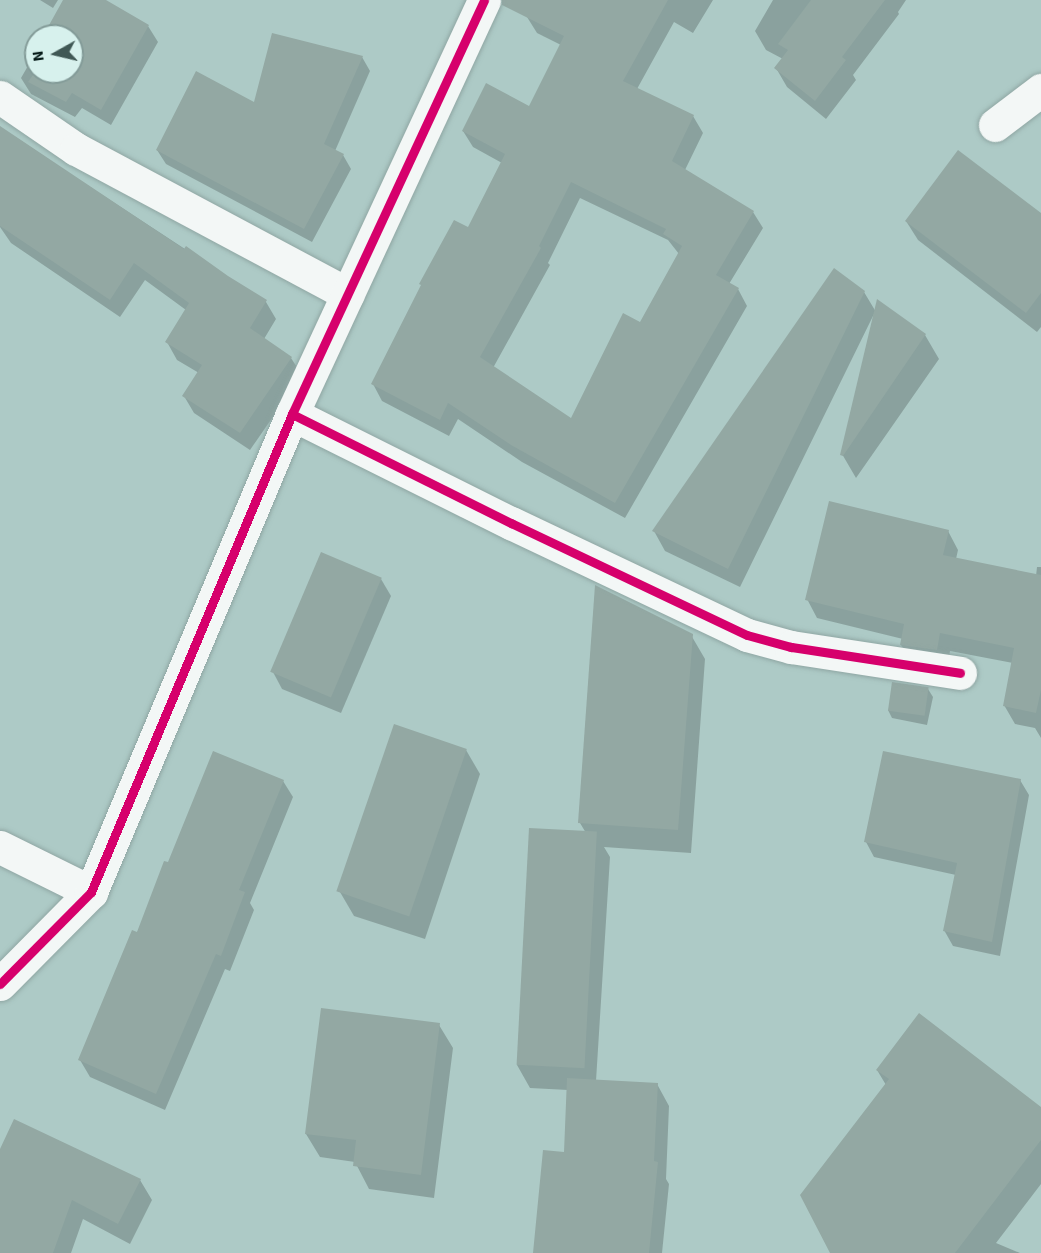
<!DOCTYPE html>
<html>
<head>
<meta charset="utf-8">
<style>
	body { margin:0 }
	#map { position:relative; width:1041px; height:1253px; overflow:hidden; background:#adcac6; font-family:"Source Sans 3",sans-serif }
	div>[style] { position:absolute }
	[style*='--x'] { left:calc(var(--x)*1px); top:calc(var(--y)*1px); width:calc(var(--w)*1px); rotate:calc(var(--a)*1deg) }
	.shadow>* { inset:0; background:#0003 }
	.building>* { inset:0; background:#93a8a3; transform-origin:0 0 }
	.roads { filter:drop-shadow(0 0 2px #8fa6a3) drop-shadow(0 0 2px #8fa6a3) }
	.minor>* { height:33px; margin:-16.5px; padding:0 16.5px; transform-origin:16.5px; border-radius:16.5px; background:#f3f7f6 }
	.cycleway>* { height:9px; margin:-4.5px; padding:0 4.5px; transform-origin:4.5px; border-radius:4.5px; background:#d6006c }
	span { translate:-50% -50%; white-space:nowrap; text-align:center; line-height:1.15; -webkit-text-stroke:5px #d7f1ed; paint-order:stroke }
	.north { position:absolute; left:24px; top:24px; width:60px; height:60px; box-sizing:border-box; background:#d7f1ed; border:2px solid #839b98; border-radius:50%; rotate:262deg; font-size:16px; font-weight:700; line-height:24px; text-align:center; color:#061a18 }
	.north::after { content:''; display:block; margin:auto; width:21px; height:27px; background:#405855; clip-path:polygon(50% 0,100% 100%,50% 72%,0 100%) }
</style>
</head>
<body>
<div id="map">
	<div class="shadow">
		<div style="clip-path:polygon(40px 0,58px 0,53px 8px)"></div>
		<div style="clip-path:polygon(65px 0,103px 0,148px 26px,158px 42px,111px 125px,82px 108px,75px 117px,31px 94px,21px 78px,36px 52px,36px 72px,72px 72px,72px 36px,45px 36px)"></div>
		<div style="clip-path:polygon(evenodd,535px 0,713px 0,693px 33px,674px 22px,637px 89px,693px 116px,703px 133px,685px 170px,753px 212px,763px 228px,729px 284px,738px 289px,747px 306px,625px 518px,522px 462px,458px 419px,449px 436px,382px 401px,373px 384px,469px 229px,502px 163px,473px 147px,463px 131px,530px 108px,561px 45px,537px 33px,527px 17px,535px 0,580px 198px,668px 240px,679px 254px,640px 324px,571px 420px,493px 368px,550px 265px,548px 263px,580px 198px)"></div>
		<div style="clip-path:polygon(773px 0,906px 0,898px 12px,899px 14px,853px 75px,856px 80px,826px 119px,787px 87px,776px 68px,783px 59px,766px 50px,755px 31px)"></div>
		<div style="clip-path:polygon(362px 57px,370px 71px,335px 151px,343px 155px,351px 169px,312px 242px,166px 164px,157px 150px)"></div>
		<div style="clip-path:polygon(0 128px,266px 302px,276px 319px,264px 339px,291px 358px,302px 375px,250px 450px,194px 413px,184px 396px,199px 373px,177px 360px,167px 342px,186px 310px,145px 280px,120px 317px,11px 243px,0 227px)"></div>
		<div style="clip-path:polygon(1041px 215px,1041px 327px,1037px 332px,918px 240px,906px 221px)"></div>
		<div style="clip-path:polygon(864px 292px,876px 312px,878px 302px,925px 335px,939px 359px,856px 478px,842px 454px,874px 314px,740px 587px,665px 551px,654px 531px)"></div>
		<div style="clip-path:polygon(948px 531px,958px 550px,956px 559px,1036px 576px,1037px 567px,1041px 567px,1041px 738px,1035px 728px,1015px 724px,1004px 705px,1013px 663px,950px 651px,947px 668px,912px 663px,901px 645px,903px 639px,817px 618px,807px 599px)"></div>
		<div style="clip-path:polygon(381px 579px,391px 596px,341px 713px,282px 689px,273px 672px)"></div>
		<div style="clip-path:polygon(691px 635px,705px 659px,691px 853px,604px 847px,610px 857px,596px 1081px,657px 1084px,669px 1106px,666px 1179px,669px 1184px,662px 1253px,535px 1253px,565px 1153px,568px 1090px,530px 1088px,517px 1065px,586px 833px,580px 823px)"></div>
		<div style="clip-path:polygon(928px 689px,933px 697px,927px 725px,892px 718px,888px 710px)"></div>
		<div style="clip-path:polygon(466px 750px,480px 774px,425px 939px,354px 916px,340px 892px)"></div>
		<div style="clip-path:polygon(1020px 780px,1029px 795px,1000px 956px,953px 946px,944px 930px,956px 875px,874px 857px,866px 842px)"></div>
		<div style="clip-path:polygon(283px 781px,293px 797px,250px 903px,254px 910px,230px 971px,225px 969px,165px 1110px,90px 1077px,80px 1060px,168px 864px)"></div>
		<div style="clip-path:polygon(439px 1025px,453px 1048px,434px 1198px,369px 1189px,355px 1162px,320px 1157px,306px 1134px)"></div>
		<div style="clip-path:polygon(877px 1070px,1041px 1109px,1041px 1184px,996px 1243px,1020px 1253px,832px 1253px,886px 1085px)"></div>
		<div style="clip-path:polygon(0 1153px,140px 1180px,152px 1200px,130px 1244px,83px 1219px,71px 1253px,0 1253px)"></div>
	</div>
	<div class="building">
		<div style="clip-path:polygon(63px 0,106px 0,149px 25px,101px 110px,72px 93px,66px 102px,28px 82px,35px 72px,26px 66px,36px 48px,36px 72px,72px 72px,72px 36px,43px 36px)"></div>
		<div style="clip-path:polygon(evenodd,502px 0,668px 0,623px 81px,694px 115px,672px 161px,754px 211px,716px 275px,739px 288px,615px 503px,511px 445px,448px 403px,440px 420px,371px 384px,421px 285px,419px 284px,454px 220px,468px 227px,505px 154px,462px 131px,486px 83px,529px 106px,564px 36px,502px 5px,502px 0,571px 182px,666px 229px,663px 234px,682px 246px,640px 322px,623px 313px,571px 418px,480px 357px,541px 248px,539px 246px,571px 182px)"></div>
		<div style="clip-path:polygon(811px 0,885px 0,842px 57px,846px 60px,815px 101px,774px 68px,788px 50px,778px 44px)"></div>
		<div style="clip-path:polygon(272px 33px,363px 56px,324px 144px,344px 154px,304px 229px,156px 150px,196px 71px,254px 102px)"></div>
		<div style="clip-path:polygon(0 126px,184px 249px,186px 246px,228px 276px,267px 300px,250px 328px,292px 357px,240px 433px,182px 396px,202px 365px,165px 342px,189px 303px,134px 263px,110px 300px,0 226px)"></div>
		<div style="clip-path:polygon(958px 150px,1041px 213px,1041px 293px,1026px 313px,905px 221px)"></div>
		<div style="clip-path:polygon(834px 268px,865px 291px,728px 569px,652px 531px)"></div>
		<div style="clip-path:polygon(877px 299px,926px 334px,843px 456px,840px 455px)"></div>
		<div style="clip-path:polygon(829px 501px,949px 530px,943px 555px,1041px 575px,1041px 690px,1036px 713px,1003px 706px,1014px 648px,940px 633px,937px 650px,900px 645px,904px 624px,805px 600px)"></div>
		<div style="left:321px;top:552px;width:66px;height:130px;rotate:23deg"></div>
		<div style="clip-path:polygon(595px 585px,693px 634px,678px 830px,578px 823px)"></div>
		<div style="left:892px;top:682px;width:37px;height:29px;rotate:8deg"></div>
		<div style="left:394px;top:724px;width:77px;height:177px;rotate:19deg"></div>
		<div style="clip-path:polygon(213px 751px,284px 780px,239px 890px,245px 892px,221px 956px,216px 954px,156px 1094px,78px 1060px,132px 930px,137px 932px,164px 861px,168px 862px)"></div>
		<div style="clip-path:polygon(883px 751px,1021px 779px,992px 942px,943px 931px,957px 863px,864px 842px)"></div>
		<div style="left:529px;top:828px;width:68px;height:237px;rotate:3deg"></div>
		<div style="clip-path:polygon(321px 1008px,440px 1023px,421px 1175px,353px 1166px,356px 1140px,305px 1134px)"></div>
		<div style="clip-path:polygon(919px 1013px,1041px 1107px,1041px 1140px,955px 1253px,830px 1253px,800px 1195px,889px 1079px,876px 1070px)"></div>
		<div style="clip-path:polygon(567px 1078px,658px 1083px,654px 1161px,658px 1162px,649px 1253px,533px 1253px,543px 1150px,564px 1152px)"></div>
		<div style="clip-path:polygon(14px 1119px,141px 1179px,118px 1224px,72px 1200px,53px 1253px,0 1253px,0 1149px)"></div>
	</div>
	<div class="roads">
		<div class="minor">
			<div style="--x:0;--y:97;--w:92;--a:34.4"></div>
			<div style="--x:76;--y:149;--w:308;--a:28.1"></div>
			<div style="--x:995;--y:125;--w:58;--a:-37.3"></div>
			<div style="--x:292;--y:414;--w:245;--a:26.5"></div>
			<div style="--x:511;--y:523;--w:261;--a:25.4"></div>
			<div style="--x:747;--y:635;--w:46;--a:15.3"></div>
			<div style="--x:791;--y:647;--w:171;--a:8.7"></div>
			<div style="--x:0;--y:847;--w:102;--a:26.3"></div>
			<div style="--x:0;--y:984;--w:129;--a:-45.3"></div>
			<div style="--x:91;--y:892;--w:519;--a:-67.19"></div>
			<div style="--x:292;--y:414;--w:456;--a:-65.1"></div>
		</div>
	</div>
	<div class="cycleway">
		<div style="--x:292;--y:414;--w:245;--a:26.5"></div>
		<div style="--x:511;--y:523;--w:261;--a:25.4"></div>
		<div style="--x:747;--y:635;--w:46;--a:15.3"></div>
		<div style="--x:791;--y:647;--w:171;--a:8.7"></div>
		<div style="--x:0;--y:984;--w:129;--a:-45.3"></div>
		<div style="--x:91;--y:892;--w:519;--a:-67.19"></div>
		<div style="--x:292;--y:414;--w:456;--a:-65.1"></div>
	</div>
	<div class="north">N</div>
</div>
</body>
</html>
